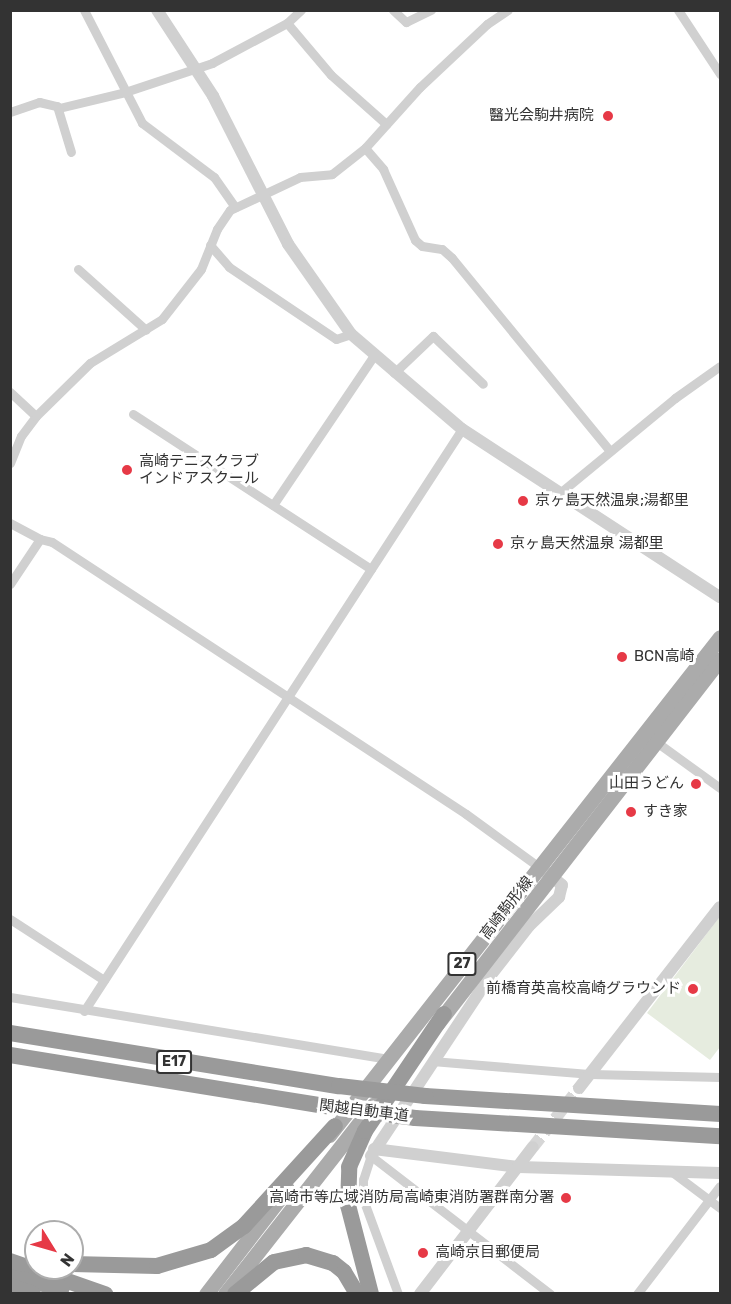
<!DOCTYPE html>
<html>
<head>
<meta charset="utf-8">
<style>
	body { margin:0 }
	#map { position:relative; width:731px; height:1304px; overflow:hidden; background:#fff; font-family:Rubik,"Noto Sans JP",sans-serif }
	div>[style] { position:absolute }
	[style*='--x'] { left:calc(var(--x)*1px); top:calc(var(--y)*1px); width:calc(var(--w)*1px); rotate:calc(var(--a)*1deg) }
	.green>* { inset:0; background:#e6ecdf }
	.tertiary-tunnel>* { height:12px; margin-top:-6px; transform-origin:0; background:repeating-linear-gradient(90deg,#d6d6d6 0 12px,transparent 0 18px) }
	.minor>* { height:9px; margin:-4.5px; padding:0 4.5px; transform-origin:4.5px; border-radius:4.5px; background:#d0d0d0 }
	.tertiary>* { height:12px; margin:-6px; padding:0 6px; transform-origin:6px; border-radius:6px; background:#d0d0d0 }
	.primary>* { height:15px; margin:-7.5px; padding:0 7.5px; transform-origin:7.5px; border-radius:7.5px; background:#ababab }
	.motorway>* { height:16px; margin:-8px; padding:0 8px; transform-origin:8px; border-radius:8px; background:#9a9a9a }
	.motorway-bridge>* { height:16px; margin:-8px; padding:0 8px; transform-origin:8px; border-radius:8px; background:#9a9a9a }
	.dots>* { width:16px; height:16px; translate:-50% -50%; box-sizing:border-box; border:3px solid #fff; border-radius:50% }
	span { translate:-50% -50%; white-space:nowrap; text-align:center; line-height:1.15; -webkit-text-stroke:6px #fff; paint-order:stroke }
	.shield-label span { padding:2px 4px; background:#fff; border:2px solid; border-radius:4px; -webkit-text-stroke-width:0 }
	.shield-label { font-size:14px; color:#333; font-weight:700 }
	.poi-label { font-size:15px; color:#333 }
	.right { translate:-100% -50%; text-align:right }
	.left { translate:0 -50%; text-align:left }
	.street-label { font-size:15px; color:#333 }
	.frame { position:absolute; inset:0; border:12px solid #333; pointer-events:none }
	.north { position:absolute; left:24px; top:1220px; width:60px; height:60px; box-sizing:border-box; background:#fff; border:2px solid #adadad; border-radius:50%; rotate:127deg; font-size:16px; font-weight:700; line-height:24px; text-align:center; color:#333 }
	.north::after { content:''; display:block; margin:auto; width:21px; height:27px; background:#e63946; clip-path:polygon(50% 0,100% 100%,50% 72%,0 100%) }
</style>
</head>
<body>
<div id="map">
	<div class="green">
		<div style="clip-path:polygon(720px 916px,720px 1047px,710px 1060px,647px 1013px)"></div>
	</div>
	<div class="tertiary-tunnel">
		<div style="--x:533;--y:1147;--w:75;--a:-52.1"></div>
	</div>
	<div class="minor">
		<div style="--x:84;--y:10;--w:127;--a:62.8"></div>
		<div style="--x:142;--y:123;--w:90;--a:36.9"></div>
		<div style="--x:214;--y:177;--w:37;--a:55"></div>
		<div style="--x:393;--y:10;--w:18;--a:43"></div>
		<div style="--x:406;--y:22;--w:28;--a:-26"></div>
		<div style="--x:678;--y:10;--w:77;--a:56.7"></div>
		<div style="--x:287;--y:23;--w:68;--a:49.8"></div>
		<div style="--x:331;--y:75;--w:74;--a:41.7"></div>
		<div style="--x:59;--y:108;--w:68;--a:-13.6"></div>
		<div style="--x:125;--y:92;--w:92;--a:-18.4"></div>
		<div style="--x:212;--y:63;--w:85;--a:-28.1"></div>
		<div style="--x:287;--y:23;--w:19;--a:-43"></div>
		<div style="--x:10;--y:112;--w:31;--a:-19"></div>
		<div style="--x:39;--y:102;--w:18;--a:13"></div>
		<div style="--x:57;--y:106;--w:48;--a:73.1"></div>
		<div style="--x:365;--y:148;--w:28;--a:49"></div>
		<div style="--x:383;--y:169;--w:78;--a:65.7"></div>
		<div style="--x:415;--y:240;--w:9;--a:41"></div>
		<div style="--x:422;--y:246;--w:20;--a:9"></div>
		<div style="--x:442;--y:249;--w:13;--a:42"></div>
		<div style="--x:452;--y:258;--w:248;--a:50.7"></div>
		<div style="--x:210;--y:245;--w:29;--a:49"></div>
		<div style="--x:229;--y:267;--w:129;--a:33.9"></div>
		<div style="--x:336;--y:339;--w:16;--a:-18"></div>
		<div style="--x:78;--y:269;--w:91;--a:41.9"></div>
		<div style="--x:394;--y:373;--w:54;--a:-43.5"></div>
		<div style="--x:433;--y:336;--w:69;--a:43.8"></div>
		<div style="--x:10;--y:392;--w:35;--a:43"></div>
		<div style="--x:133;--y:414;--w:284;--a:33.1"></div>
		<div style="--x:10;--y:463;--w:29;--a:-68"></div>
		<div style="--x:21;--y:436;--w:25;--a:-53"></div>
		<div style="--x:36;--y:416;--w:76;--a:-44.5"></div>
		<div style="--x:90;--y:363;--w:84;--a:-31.4"></div>
		<div style="--x:162;--y:319;--w:63;--a:-52"></div>
		<div style="--x:201;--y:269;--w:43;--a:-68.2"></div>
		<div style="--x:217;--y:229;--w:23;--a:-56"></div>
		<div style="--x:230;--y:210;--w:77;--a:-25.2"></div>
		<div style="--x:300;--y:177;--w:32;--a:-5"></div>
		<div style="--x:332;--y:174;--w:42;--a:-38.2"></div>
		<div style="--x:365;--y:148;--w:82;--a:-48"></div>
		<div style="--x:420;--y:87;--w:92;--a:-43.2"></div>
		<div style="--x:487;--y:24;--w:25;--a:-34"></div>
		<div style="--x:561;--y:492;--w:148;--a:-39.5"></div>
		<div style="--x:675;--y:398;--w:55;--a:-35.4"></div>
		<div style="--x:273;--y:505;--w:181;--a:-56"></div>
		<div style="--x:10;--y:523;--w:34;--a:28"></div>
		<div style="--x:10;--y:584;--w:54;--a:-56.3"></div>
		<div style="--x:40;--y:539;--w:12;--a:14"></div>
		<div style="--x:52;--y:542;--w:495;--a:33.3"></div>
		<div style="--x:466;--y:814;--w:90;--a:36"></div>
		<div style="--x:655;--y:741;--w:80;--a:35.9"></div>
		<div style="--x:10;--y:919;--w:112;--a:33"></div>
		<div style="--x:10;--y:997;--w:382;--a:9.3"></div>
		<div style="--x:84;--y:1011;--w:694;--a:-57"></div>
		<div style="--x:432;--y:1061;--w:160;--a:4.7"></div>
		<div style="--x:591;--y:1074;--w:129;--a:1.3"></div>
		<div style="--x:672;--y:1172;--w:60;--a:36.9"></div>
		<div style="--x:398;--y:1294;--w:101;--a:-110.2"></div>
		<div style="--x:363;--y:1199;--w:19;--a:-90"></div>
		<div style="--x:363;--y:1180;--w:25;--a:-72"></div>
		<div style="--x:371;--y:1156;--w:226;--a:37.6"></div>
		<div style="--x:637;--y:1294;--w:136;--a:-52.5"></div>
	</div>
	<div class="tertiary">
		<div style="--x:157;--y:10;--w:103;--a:56.9"></div>
		<div style="--x:213;--y:96;--w:166;--a:63.1"></div>
		<div style="--x:288;--y:244;--w:110;--a:55"></div>
		<div style="--x:351;--y:334;--w:146;--a:40.6"></div>
		<div style="--x:462;--y:429;--w:308;--a:33.1"></div>
		<div style="--x:579;--y:1088;--w:229;--a:-52.1"></div>
		<div style="--x:374;--y:1149;--w:146;--a:7.1"></div>
		<div style="--x:519;--y:1167;--w:201;--a:1.7"></div>
		<div style="--x:371;--y:1156;--w:216;--a:-56.5"></div>
		<div style="--x:490;--y:976;--w:63;--a:-52"></div>
		<div style="--x:529;--y:926;--w:42;--a:-44"></div>
		<div style="--x:559;--y:897;--w:12;--a:-76"></div>
		<div style="--x:562;--y:885;--w:22;--a:-141"></div>
		<div style="--x:420;--y:1294;--w:185;--a:-52.5"></div>
	</div>
	<div class="primary">
		<div style="--x:437;--y:1024;--w:462;--a:-52.2"></div>
		<div style="--x:329;--y:1135;--w:633;--a:-51.86"></div>
		<div style="--x:206;--y:1294;--w:133;--a:-52.4"></div>
		<div style="--x:225;--y:1294;--w:241;--a:-51.9"></div>
	</div>
	<div class="motorway">
		<div style="--x:10;--y:1033;--w:333;--a:9.2"></div>
		<div style="--x:10;--y:1055;--w:319;--a:9.2"></div>
		<div style="--x:425;--y:1096;--w:296;--a:3.5"></div>
		<div style="--x:415;--y:1118;--w:306;--a:3.4"></div>
		<div style="--x:10;--y:1261;--w:101;--a:19.2"></div>
		<div style="--x:72;--y:1264;--w:85;--a:1.3"></div>
		<div style="--x:157;--y:1266;--w:56;--a:-16.5"></div>
		<div style="--x:211;--y:1250;--w:41;--a:-36"></div>
		<div style="--x:244;--y:1226;--w:135;--a:-47.7"></div>
		<div style="--x:10;--y:1277;--w:53;--a:11.9"></div>
		<div style="--x:10;--y:1286;--w:24;--a:19"></div>
		<div style="--x:235;--y:1294;--w:50;--a:-39.4"></div>
		<div style="--x:274;--y:1262;--w:33;--a:-12"></div>
		<div style="--x:306;--y:1255;--w:28;--a:17"></div>
		<div style="--x:333;--y:1263;--w:14;--a:39"></div>
		<div style="--x:344;--y:1272;--w:26;--a:59"></div>
		<div style="--x:371;--y:1294;--w:92;--a:-104.5"></div>
		<div style="--x:348;--y:1205;--w:38;--a:-88"></div>
		<div style="--x:349;--y:1167;--w:39;--a:-66"></div>
		<div style="--x:365;--y:1131;--w:141;--a:-56"></div>
	</div>
	<div class="motorway-bridge">
		<div style="--x:339;--y:1086;--w:87;--a:6.6"></div>
		<div style="--x:325;--y:1106;--w:91;--a:7.6"></div>
	</div>
	<div class="dots">
		<div style="left:608px;top:116px;background:#e63946"></div>
		<div style="left:127px;top:470px;background:#e63946"></div>
		<div style="left:523px;top:501px;background:#e63946"></div>
		<div style="left:498px;top:544px;background:#e63946"></div>
		<div style="left:622px;top:657px;background:#e63946"></div>
		<div style="left:696px;top:784px;background:#e63946"></div>
		<div style="left:631px;top:812px;background:#e63946"></div>
		<div style="left:693px;top:989px;background:#e63946"></div>
		<div style="left:566px;top:1198px;background:#e63946"></div>
		<div style="left:423px;top:1253px;background:#e63946"></div>
	</div>
	<div class="shield-label">
		<span style="left:462px;top:964px">27</span>
		<span style="left:174px;top:1062px">E17</span>
	</div>
	<div class="poi-label">
		<span class="right" style="left:594px;top:116px">醫光会駒井病院</span>
		<span class="left" style="left:139px;top:470px">高崎テニスクラブ<br>インドアスクール</span>
		<span class="left" style="left:535px;top:501px">京ヶ島天然温泉;湯都里</span>
		<span class="left" style="left:510px;top:544px">京ヶ島天然温泉 湯都里</span>
		<span class="left" style="left:634px;top:657px">BCN高崎</span>
		<span class="right" style="left:684px;top:784px">山田うどん</span>
		<span class="left" style="left:643px;top:812px">すき家</span>
		<span class="right" style="left:681px;top:989px">前橋育英高校高崎グラウンド</span>
		<span class="right" style="left:554px;top:1198px">高崎市等広域消防局高崎東消防署群南分署</span>
		<span class="left" style="left:435px;top:1253px">高崎京目郵便局</span>
	</div>
	<div class="street-label">
		<span style="left:507px;top:908px;rotate:-52deg">高崎駒形線</span>
		<span style="left:364px;top:1111px;rotate:7deg">関越自動車道</span>
	</div>
	<div class="frame"></div>
	<div class="north">N</div>
</div>
</body>
</html>
